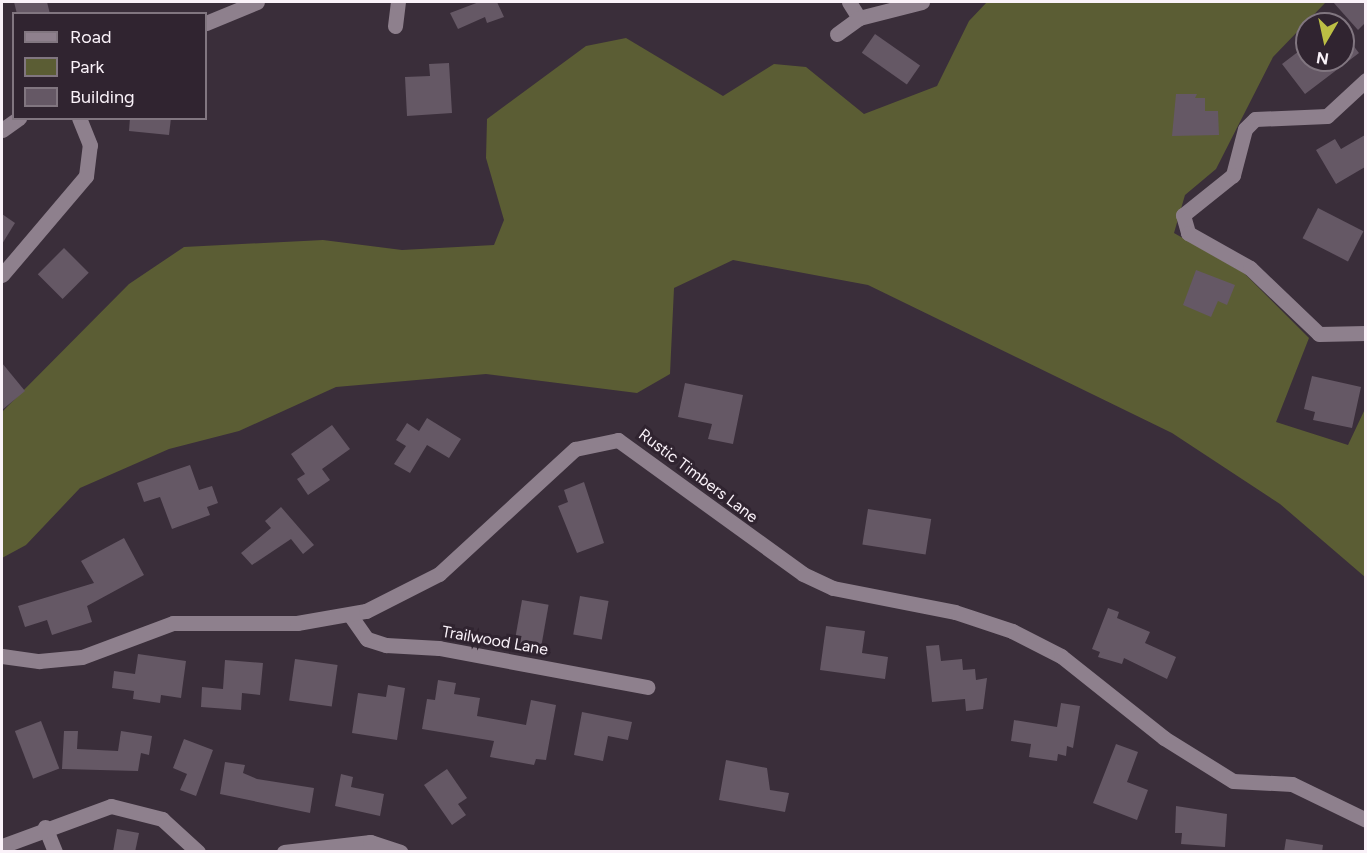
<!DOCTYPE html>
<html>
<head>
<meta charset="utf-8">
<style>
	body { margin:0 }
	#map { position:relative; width:1367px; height:853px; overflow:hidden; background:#3a2e3a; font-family:Figtree,sans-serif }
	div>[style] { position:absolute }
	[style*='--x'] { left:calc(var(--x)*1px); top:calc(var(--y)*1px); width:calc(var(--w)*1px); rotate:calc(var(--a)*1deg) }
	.green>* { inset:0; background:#5b5d34 }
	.building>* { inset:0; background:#655865; transform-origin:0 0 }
	.minor>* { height:15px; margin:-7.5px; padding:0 7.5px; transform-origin:7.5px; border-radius:7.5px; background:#8e808d }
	span { translate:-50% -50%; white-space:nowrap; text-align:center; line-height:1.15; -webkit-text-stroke:6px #302430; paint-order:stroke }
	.street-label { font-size:16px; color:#faf2f9 }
	.frame { position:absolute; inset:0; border:3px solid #faf2f9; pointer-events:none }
	.legend { position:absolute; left:12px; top:12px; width:195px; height:108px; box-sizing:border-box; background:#302430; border:2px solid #817680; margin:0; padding:8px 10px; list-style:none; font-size:18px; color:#faf2f9 }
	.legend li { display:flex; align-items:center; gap:12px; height:30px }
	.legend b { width:30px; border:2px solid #817680 }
	.north { position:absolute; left:1295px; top:12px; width:60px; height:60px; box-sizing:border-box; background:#302430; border:2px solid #817680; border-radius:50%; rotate:189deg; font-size:16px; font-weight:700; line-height:24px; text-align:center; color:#faf2f9 }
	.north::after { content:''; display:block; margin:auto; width:21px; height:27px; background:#bcbf44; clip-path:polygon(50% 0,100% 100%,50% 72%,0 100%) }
</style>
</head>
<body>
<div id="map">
	<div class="green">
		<div style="clip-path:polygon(987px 2px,1326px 2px,1273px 57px,1216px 169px,1185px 195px,1174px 233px,1244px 273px,1309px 338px,1276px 422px,1348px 445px,1365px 409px,1365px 577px,1280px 504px,1172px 433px,868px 285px,733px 260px,674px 288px,670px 374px,637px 393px,486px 374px,336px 387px,239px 431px,169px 449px,80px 488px,26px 545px,2px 558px,2px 412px,129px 284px,184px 247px,323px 240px,402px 250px,494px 245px,504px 220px,486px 158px,487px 119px,586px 46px,626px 38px,723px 96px,774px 64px,806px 67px,864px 114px,937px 86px,969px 21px)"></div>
	</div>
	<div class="building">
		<div style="clip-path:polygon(14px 2px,47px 2px,50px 14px,17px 14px)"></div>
		<div style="clip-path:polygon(479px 2px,497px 2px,504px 17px,487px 23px,485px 17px,458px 29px,450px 13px)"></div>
		<div style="clip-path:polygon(1333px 2px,1365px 2px,1365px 23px,1358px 30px)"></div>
		<div style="left:875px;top:34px;width:55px;height:23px;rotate:35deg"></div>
		<div style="clip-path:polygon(1349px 40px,1359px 53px,1305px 94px,1282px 64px,1307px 45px,1307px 60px,1343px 60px,1343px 45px)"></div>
		<div style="clip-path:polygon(449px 63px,452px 113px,407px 116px,405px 77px,430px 76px,429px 64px)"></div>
		<div style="clip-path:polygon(1176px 94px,1197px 94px,1195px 98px,1205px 98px,1205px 111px,1218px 111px,1219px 135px,1172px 136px)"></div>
		<div style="clip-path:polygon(130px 118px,171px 118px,169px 135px,129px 131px)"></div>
		<div style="clip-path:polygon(1365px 135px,1365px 167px,1336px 184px,1316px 150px,1335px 139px,1341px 149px)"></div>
		<div style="left:1318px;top:208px;width:51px;height:34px;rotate:27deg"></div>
		<div style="clip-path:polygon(2px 214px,15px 223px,2px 244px)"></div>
		<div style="left:64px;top:248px;width:35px;height:37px;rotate:45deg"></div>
		<div style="clip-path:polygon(1196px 270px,1235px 285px,1227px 305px,1218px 301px,1211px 317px,1183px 305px)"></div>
		<div style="clip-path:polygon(2px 363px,25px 391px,2px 410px)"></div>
		<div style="clip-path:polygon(1312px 376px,1361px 387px,1352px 428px,1313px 420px,1315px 412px,1304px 409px)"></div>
		<div style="clip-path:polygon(685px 383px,743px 395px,733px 444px,708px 439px,712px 424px,678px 417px)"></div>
		<div style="clip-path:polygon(427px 418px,461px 439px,449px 458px,427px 445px,410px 473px,394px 464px,406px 446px,396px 440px,407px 423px,419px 431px)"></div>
		<div style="clip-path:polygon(332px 425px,350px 449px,322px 469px,330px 480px,308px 495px,297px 479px,305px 474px,291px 454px)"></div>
		<div style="clip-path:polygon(190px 465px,199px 490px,212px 486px,218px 503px,207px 507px,210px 515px,172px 529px,160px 497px,144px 502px,137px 483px)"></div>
		<div style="clip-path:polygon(584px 482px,604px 543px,577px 553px,558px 506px,568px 502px,564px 490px)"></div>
		<div style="clip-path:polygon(281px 507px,314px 545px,303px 554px,291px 539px,252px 565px,241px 553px,271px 528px,265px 521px)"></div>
		<div style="left:868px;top:509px;width:64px;height:36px;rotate:9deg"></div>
		<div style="clip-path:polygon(124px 538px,144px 575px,87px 606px,92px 622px,52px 635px,47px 620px,25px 627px,18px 606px,94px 583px,81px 561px)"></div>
		<div style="left:580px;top:596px;width:29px;height:39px;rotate:10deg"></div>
		<div style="left:522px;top:600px;width:27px;height:43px;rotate:10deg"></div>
		<div style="clip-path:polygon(1108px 608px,1119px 612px,1117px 618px,1150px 632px,1145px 643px,1176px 657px,1167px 679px,1124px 658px,1122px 664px,1098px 657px,1100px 652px,1092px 649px)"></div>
		<div style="clip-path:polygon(826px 626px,865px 631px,862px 653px,888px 657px,885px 679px,820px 670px)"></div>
		<div style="clip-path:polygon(939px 645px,941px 661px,962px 659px,963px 670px,975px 669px,976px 680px,987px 678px,983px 709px,966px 711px,965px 699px,932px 702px,926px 646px)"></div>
		<div style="clip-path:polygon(138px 654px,186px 661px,181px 698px,161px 695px,160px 703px,133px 699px,134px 691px,112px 688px,114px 671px,135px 674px)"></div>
		<div style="left:295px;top:659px;width:43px;height:42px;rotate:8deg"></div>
		<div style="clip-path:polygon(225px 660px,263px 663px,260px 695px,242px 693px,241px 710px,201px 707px,202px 687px,223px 689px)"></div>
		<div style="clip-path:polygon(438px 680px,456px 683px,454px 694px,480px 698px,477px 716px,526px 725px,531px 700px,556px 705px,546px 760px,536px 759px,534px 765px,490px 757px,494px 741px,422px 729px,427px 699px,435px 700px)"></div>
		<div style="clip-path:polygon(388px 685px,405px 688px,397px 740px,352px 733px,358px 693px,386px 697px)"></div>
		<div style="clip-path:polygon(1061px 703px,1080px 706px,1073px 748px,1067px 746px,1066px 756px,1058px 754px,1057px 761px,1029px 757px,1031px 744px,1011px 741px,1014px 720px,1057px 727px)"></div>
		<div style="clip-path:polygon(582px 712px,632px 722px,628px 740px,608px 736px,603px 761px,574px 755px)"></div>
		<div style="left:41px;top:721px;width:51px;height:28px;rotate:69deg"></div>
		<div style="clip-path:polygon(64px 731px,78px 731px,77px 749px,118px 751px,121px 731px,152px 736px,149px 755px,141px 753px,138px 771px,62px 769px)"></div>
		<div style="clip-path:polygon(184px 739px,213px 750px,196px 796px,180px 790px,187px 774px,173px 768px)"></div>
		<div style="clip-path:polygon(1116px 744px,1138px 752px,1127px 782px,1148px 790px,1137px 820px,1093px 803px)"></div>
		<div style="clip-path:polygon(726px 760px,767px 768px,770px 790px,789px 793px,785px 812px,719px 800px)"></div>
		<div style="clip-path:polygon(225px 762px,245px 765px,243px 773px,257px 779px,314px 788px,310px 813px,220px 794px)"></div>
		<div style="clip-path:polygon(447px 769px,467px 798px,458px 804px,466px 815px,452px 825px,424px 785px)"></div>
		<div style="clip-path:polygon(341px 774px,353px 777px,351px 787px,384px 794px,380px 816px,335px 806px)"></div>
		<div style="clip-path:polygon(1176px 806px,1227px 814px,1225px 847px,1181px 844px,1182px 833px,1175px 833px)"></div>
		<div style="clip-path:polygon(117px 829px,139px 833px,135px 852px,113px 852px)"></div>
		<div style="clip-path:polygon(1286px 839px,1323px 845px,1322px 852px,1284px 852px)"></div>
	</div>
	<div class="minor">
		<div style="--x:849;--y:2;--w:19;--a:58"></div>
		<div style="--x:859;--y:18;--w:65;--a:-14.3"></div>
		<div style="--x:206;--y:23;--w:55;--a:-22.4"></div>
		<div style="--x:395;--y:26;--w:24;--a:-83"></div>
		<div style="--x:837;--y:34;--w:27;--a:-36"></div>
		<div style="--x:1366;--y:80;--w:53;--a:137.3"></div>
		<div style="--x:1327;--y:116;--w:72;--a:177.6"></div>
		<div style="--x:1255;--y:119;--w:14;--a:135"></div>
		<div style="--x:1245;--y:129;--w:48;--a:104.6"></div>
		<div style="--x:1233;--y:175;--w:64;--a:141.3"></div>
		<div style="--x:1183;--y:215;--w:19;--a:74"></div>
		<div style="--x:1188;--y:233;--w:71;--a:29.4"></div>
		<div style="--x:1250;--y:268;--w:95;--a:43.7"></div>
		<div style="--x:1319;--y:334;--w:47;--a:-1.2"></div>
		<div style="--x:2;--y:130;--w:21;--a:-35"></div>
		<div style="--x:2;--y:275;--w:130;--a:-49.7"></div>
		<div style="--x:86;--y:176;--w:31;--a:-83"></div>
		<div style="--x:90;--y:145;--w:29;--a:-112"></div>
		<div style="--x:350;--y:615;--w:29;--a:55"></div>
		<div style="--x:367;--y:639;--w:20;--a:18"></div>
		<div style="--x:386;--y:645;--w:53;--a:3.2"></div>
		<div style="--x:439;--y:648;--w:212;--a:10.6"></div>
		<div style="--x:2;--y:656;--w:37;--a:8"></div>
		<div style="--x:39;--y:661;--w:43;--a:-5.3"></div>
		<div style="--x:82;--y:657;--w:97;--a:-20.5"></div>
		<div style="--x:173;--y:623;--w:124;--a:0"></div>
		<div style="--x:297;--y:623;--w:70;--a:-9.9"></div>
		<div style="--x:366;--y:611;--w:82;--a:-26.9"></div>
		<div style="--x:439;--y:574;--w:185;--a:-42.6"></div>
		<div style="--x:575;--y:449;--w:44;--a:-11.8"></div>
		<div style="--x:618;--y:440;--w:228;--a:35.9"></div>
		<div style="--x:803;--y:574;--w:33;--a:25"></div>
		<div style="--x:833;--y:588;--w:124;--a:11.1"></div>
		<div style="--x:955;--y:612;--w:60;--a:18.4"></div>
		<div style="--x:1012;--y:631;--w:55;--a:27"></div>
		<div style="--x:1061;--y:656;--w:132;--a:38.5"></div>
		<div style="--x:1164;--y:738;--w:81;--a:31.9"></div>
		<div style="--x:1233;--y:781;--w:59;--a:2.9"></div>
		<div style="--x:1292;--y:784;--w:82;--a:25.9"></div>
		<div style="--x:45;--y:827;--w:27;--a:68"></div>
		<div style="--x:2;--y:846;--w:116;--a:-20.2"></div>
		<div style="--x:111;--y:806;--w:53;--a:14.3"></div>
		<div style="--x:162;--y:819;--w:49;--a:42.5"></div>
		<div style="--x:284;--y:852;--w:87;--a:-6.6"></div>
		<div style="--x:370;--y:842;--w:32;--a:18"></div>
	</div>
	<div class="street-label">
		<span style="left:698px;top:476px;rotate:37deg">Rustic Timbers Lane</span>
		<span style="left:495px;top:641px;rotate:10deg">Trailwood Lane</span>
	</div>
	<div class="frame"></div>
	<ul class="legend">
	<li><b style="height:8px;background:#8e808d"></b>Road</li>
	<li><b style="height:16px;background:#5b5d34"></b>Park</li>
	<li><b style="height:16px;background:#655865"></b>Building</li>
	</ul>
	<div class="north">N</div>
</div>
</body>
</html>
